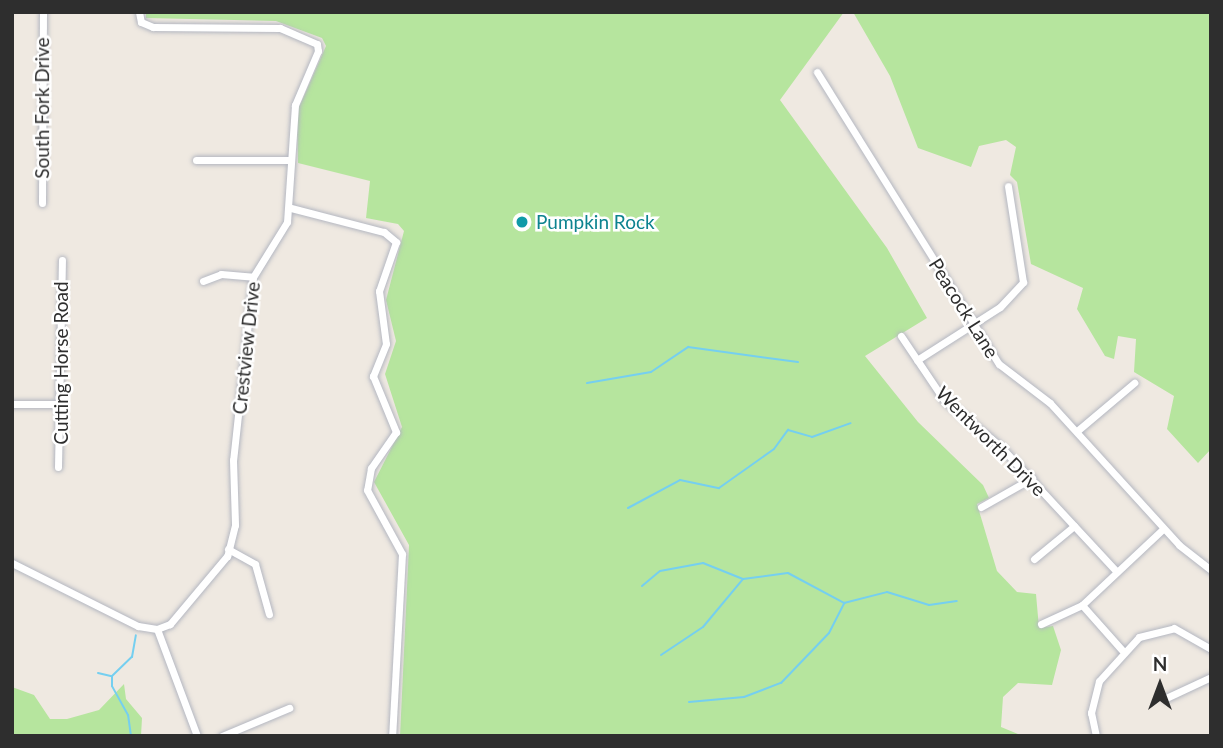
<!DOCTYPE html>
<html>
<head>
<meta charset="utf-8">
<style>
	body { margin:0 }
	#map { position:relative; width:1223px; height:748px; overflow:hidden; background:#efe9e1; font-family:Lato,sans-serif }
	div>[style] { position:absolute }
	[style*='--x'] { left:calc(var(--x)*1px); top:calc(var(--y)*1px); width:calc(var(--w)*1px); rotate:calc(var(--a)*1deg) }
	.green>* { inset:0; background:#b6e59e }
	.stream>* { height:2px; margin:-1px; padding:0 1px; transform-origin:1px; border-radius:1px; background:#75cff0 }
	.roads { filter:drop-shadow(0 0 2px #b4b7c1) drop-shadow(0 0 2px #b4b7c1) }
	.minor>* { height:7px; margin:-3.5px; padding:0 3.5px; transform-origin:3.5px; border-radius:3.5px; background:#fff }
	.dots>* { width:19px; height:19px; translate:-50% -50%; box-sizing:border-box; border:4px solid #fff; border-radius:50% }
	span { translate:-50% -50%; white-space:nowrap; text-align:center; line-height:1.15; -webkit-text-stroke:5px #fff; paint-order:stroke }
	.street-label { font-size:19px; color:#2e2e2e }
	.culture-label { font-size:19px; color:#0d838f }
	.left { translate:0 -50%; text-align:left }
	.frame { position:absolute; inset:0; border:14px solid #2e2e2e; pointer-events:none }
	.north { position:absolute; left:1125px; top:650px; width:70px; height:70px; -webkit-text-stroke:5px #fff; paint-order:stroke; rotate:0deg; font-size:19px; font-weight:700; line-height:28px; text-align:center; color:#2e2e2e }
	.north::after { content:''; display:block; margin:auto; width:24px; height:32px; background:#2e2e2e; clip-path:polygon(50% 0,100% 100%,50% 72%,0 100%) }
</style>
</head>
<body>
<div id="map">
	<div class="green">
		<div style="clip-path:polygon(146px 12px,844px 12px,780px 100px,887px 248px,927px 318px,865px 356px,918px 422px,983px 485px,989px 498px,977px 504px,997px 571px,1017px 592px,1036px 594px,1039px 628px,1053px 626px,1061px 650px,1052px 685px,1018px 683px,1003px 697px,1001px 727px,1023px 736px,400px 736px,409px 545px,374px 482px,402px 427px,385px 374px,396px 341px,386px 300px,404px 231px,398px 224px,366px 218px,370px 181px,298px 163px,297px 112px,326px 46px,322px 38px,276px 21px,146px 18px)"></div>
		<div style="clip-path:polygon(853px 12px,1211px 12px,1211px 449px,1198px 463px,1167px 429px,1174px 396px,1134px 372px,1136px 339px,1118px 336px,1114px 359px,1105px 356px,1077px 309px,1083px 288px,1031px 264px,1017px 182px,1010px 175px,1016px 147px,1006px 140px,979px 146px,971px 167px,918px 148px,890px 76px)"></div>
		<div style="clip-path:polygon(124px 684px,126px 699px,142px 718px,141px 736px,12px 736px,12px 687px,34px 695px,50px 719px,67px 719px,99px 710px)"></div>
	</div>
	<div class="stream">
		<div style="--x:587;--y:383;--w:65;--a:-9.8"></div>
		<div style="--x:651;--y:372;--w:45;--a:-34"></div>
		<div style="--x:688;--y:347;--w:111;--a:7.8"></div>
		<div style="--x:628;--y:508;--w:59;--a:-28.3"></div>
		<div style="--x:680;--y:480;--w:40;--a:12"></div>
		<div style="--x:719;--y:488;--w:67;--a:-35.3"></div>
		<div style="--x:774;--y:449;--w:24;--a:-54"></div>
		<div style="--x:788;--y:430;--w:25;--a:16"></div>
		<div style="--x:812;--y:437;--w:41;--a:-19.7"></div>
		<div style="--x:642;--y:586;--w:23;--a:-40"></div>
		<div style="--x:660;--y:571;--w:44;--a:-10.5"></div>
		<div style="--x:703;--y:563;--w:43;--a:21.8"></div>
		<div style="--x:743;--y:579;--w:45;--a:-7.6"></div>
		<div style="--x:788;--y:573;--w:64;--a:28.2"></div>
		<div style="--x:661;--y:655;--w:50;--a:-33.7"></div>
		<div style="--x:703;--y:627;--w:62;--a:-50.2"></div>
		<div style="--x:98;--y:673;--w:13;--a:13"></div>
		<div style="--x:689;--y:702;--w:55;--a:-5.2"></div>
		<div style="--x:744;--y:697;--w:40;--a:-21"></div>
		<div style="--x:781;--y:683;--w:69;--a:-46.2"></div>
		<div style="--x:829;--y:633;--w:34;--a:-63"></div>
		<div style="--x:844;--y:603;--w:44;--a:-14.3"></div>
		<div style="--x:887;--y:592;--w:44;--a:17.2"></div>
		<div style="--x:929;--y:605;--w:28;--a:-8"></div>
		<div style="--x:131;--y:736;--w:21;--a:-98"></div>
		<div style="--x:128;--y:715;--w:33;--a:-119"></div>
		<div style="--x:112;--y:686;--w:10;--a:-90"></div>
		<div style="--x:112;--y:676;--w:28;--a:-44"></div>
		<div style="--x:132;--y:657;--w:22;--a:-80"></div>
		<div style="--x:154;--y:736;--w:2;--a:-27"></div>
	</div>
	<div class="roads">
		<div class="minor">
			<div style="--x:139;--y:12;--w:10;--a:79"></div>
			<div style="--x:141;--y:22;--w:13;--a:23"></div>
			<div style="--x:153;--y:27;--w:127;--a:0.5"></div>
			<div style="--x:280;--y:28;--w:40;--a:23.4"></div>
			<div style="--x:317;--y:44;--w:7;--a:82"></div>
			<div style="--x:318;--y:51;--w:59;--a:113.1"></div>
			<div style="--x:295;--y:105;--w:117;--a:93.9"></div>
			<div style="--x:287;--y:222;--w:65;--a:121.7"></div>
			<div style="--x:253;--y:277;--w:184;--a:96.2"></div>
			<div style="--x:233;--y:460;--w:65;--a:88.2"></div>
			<div style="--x:235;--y:525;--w:32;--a:104"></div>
			<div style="--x:227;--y:556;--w:89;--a:130"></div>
			<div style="--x:170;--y:624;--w:14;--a:159"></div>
			<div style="--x:157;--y:629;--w:114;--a:69.5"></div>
			<div style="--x:817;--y:72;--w:344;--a:58.1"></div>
			<div style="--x:999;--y:364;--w:64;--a:37.4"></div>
			<div style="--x:1050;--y:403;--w:192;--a:47.7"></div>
			<div style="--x:1179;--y:545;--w:41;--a:38"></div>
			<div style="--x:196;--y:160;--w:95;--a:0"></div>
			<div style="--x:42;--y:203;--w:191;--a:-89.7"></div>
			<div style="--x:291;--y:208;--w:96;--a:14.5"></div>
			<div style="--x:384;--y:232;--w:16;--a:40"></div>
			<div style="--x:396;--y:242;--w:52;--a:109.1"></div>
			<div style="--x:379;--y:291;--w:53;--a:82.5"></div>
			<div style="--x:386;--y:344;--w:35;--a:112"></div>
			<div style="--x:373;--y:376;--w:61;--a:67.7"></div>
			<div style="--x:396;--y:432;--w:44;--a:124.8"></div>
			<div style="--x:371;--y:468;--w:22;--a:100"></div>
			<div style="--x:367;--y:490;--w:73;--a:61.3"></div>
			<div style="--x:402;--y:554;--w:182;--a:93.1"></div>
			<div style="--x:203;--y:281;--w:19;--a:-21"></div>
			<div style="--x:221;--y:274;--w:32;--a:5"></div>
			<div style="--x:901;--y:336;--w:77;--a:56.1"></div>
			<div style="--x:944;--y:400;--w:72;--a:39.4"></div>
			<div style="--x:1000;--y:446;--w:171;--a:47.1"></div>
			<div style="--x:917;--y:360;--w:98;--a:-32.6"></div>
			<div style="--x:1000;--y:307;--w:34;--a:-47"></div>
			<div style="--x:1023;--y:282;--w:97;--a:-98.9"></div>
			<div style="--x:12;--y:404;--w:49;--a:0"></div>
			<div style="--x:1077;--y:431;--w:75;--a:-40.1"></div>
			<div style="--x:58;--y:467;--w:207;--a:-88.9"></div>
			<div style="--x:981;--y:507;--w:59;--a:-29.6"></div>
			<div style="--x:228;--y:549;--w:31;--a:29"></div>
			<div style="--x:255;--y:564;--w:52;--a:74.4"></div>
			<div style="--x:1034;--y:559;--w:52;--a:-39.5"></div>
			<div style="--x:12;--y:563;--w:141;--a:26.6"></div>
			<div style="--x:138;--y:626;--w:19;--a:9"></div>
			<div style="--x:1082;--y:605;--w:60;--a:48.4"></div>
			<div style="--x:1041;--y:624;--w:45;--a:-24.9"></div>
			<div style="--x:1082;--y:605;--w:111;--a:-43.2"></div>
			<div style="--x:1166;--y:698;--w:50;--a:-25"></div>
			<div style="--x:222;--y:736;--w:73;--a:-22.7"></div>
			<div style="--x:1096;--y:736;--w:24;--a:-102"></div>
			<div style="--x:1091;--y:713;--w:33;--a:-76"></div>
			<div style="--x:1099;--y:681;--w:59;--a:-47.7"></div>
			<div style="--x:1139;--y:637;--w:36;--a:-14"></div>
			<div style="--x:1174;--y:628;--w:43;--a:29.6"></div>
		</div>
	</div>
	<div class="dots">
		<div style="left:522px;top:222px;background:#0f9aa8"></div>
	</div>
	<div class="street-label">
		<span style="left:42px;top:108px;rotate:-90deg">South Fork Drive</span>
		<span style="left:964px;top:308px;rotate:58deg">Peacock Lane</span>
		<span style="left:246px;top:348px;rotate:-84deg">Crestview Drive</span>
		<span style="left:61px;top:363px;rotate:-90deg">Cutting Horse Road</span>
		<span style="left:991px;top:441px;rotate:45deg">Wentworth Drive</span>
	</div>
	<div class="culture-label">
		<span class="left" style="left:536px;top:222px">Pumpkin Rock</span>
	</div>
	<div class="frame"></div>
	<div class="north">N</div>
</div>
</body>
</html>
